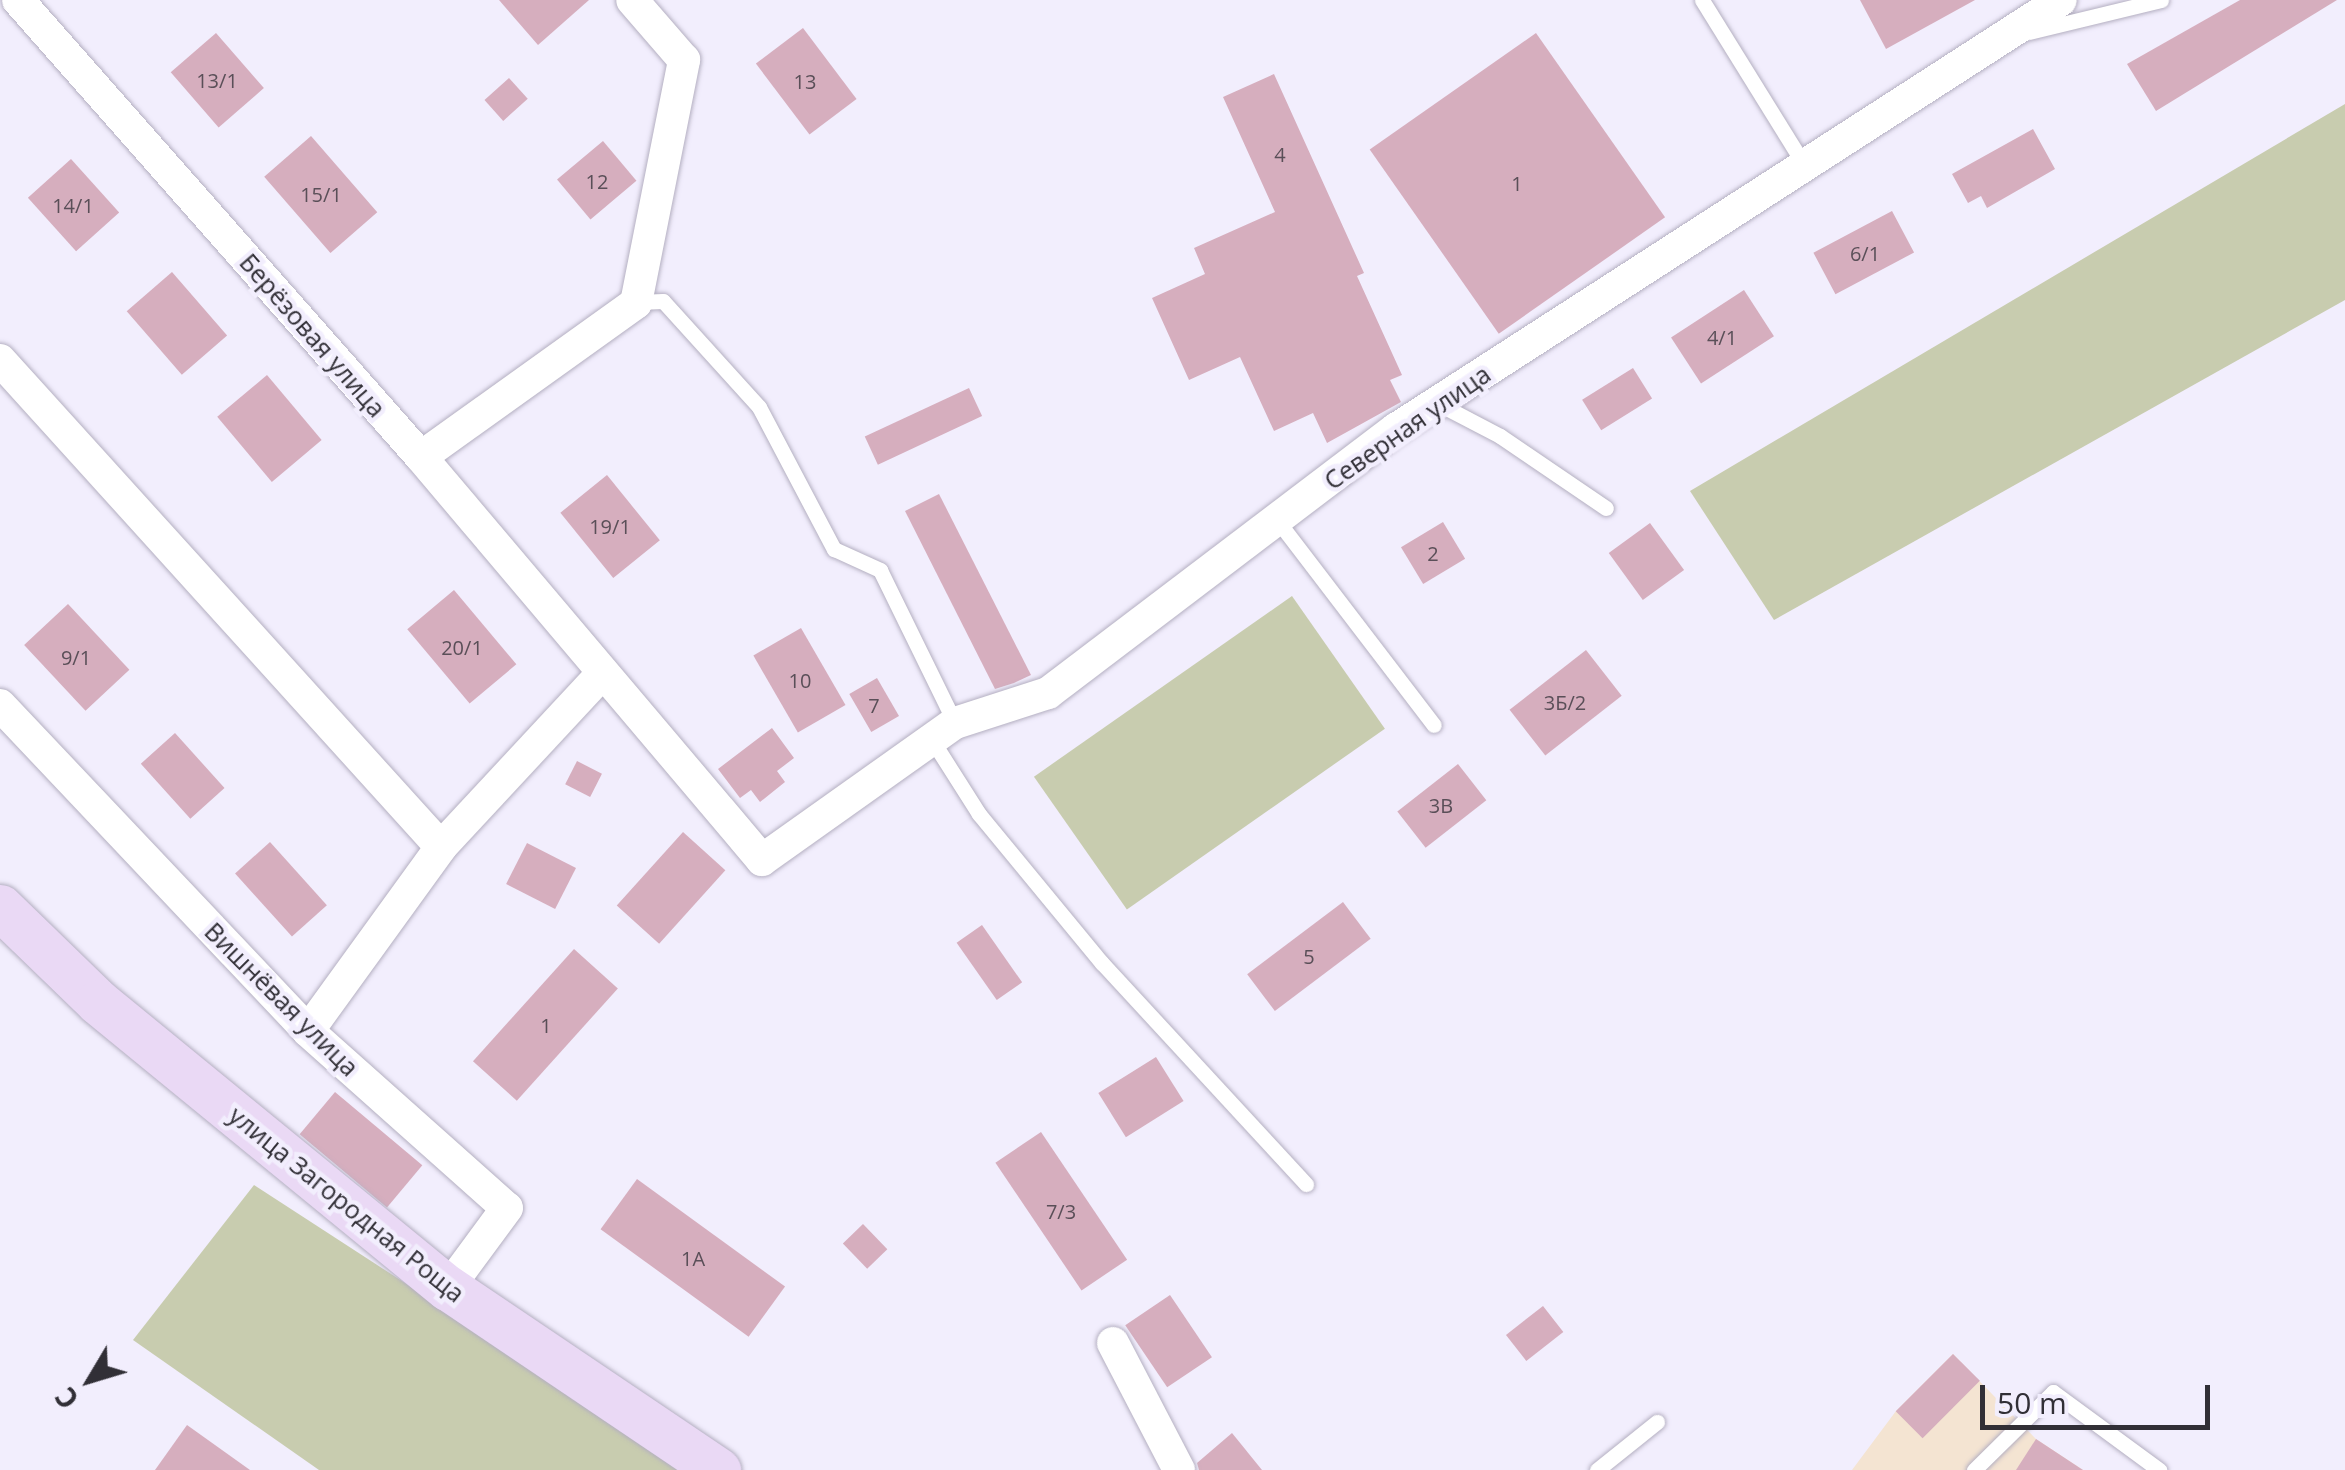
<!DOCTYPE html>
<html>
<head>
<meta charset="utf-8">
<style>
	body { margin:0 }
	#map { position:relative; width:2345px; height:1470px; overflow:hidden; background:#f2eefd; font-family:"Open Sans",sans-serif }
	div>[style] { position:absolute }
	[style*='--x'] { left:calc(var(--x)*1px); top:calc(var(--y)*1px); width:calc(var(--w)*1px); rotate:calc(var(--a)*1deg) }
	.industrial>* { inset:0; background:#f4e4d2 }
	.green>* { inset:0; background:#c8ccaf; transform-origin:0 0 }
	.building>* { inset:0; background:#d6aebe; transform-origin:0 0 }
	.roads { filter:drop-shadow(0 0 2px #b4afc1) drop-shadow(0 0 2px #b4afc1) }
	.lane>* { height:15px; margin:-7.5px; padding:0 7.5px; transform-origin:7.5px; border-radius:7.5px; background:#fff }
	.street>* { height:32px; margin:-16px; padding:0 16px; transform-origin:16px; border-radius:16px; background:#fff }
	.secondary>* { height:45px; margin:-22.5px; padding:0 22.5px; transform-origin:22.5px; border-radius:22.5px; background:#ead9f5 }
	span { translate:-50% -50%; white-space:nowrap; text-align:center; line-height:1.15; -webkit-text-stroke:9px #f2eefd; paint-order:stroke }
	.number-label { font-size:20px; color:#5a4f58 }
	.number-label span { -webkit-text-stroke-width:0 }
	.street-label { font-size:25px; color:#312f36 }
	.north { position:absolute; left:40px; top:1330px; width:100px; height:100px; -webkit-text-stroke:8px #f2eefd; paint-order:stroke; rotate:232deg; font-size:28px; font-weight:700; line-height:40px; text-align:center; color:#312f36 }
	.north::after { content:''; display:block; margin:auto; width:35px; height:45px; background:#312f36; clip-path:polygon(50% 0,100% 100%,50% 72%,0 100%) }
	.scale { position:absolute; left:1980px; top:1385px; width:230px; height:45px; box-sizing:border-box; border:5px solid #312f36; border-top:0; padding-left:12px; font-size:30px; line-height:35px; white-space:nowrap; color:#312f36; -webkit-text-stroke:8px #f2eefd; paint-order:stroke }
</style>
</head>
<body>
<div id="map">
	<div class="industrial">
		<div style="clip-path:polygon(1953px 1354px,2036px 1439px,2083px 1470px,1852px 1470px,1896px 1411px)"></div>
	</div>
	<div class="green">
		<div style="clip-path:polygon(2345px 104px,2345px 300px,1774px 620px,1690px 491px)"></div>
		<div style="left:1292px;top:596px;width:162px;height:315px;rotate:55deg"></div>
		<div style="clip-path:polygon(254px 1185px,693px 1470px,319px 1470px,133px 1340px)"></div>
	</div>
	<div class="building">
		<div style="clip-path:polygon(499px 0,589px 0,538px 45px)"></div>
		<div style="clip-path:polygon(1860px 0,1975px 0,1886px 49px)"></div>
		<div style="clip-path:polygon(2240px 0,2337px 0,2156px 111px,2127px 64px)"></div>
		<div style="left:803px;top:28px;width:89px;height:59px;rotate:53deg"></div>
		<div style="left:216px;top:33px;width:73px;height:60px;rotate:49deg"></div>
		<div style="left:1536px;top:33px;width:225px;height:203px;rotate:55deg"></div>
		<div style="clip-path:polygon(1274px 74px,1364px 273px,1357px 276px,1402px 375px,1390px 380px,1401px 402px,1327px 443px,1313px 413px,1274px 431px,1240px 357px,1189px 380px,1152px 298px,1205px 274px,1194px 248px,1275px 212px,1223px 97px)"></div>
		<div style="left:509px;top:78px;width:28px;height:33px;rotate:48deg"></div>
		<div style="clip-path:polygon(2033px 129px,2055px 169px,1987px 208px,1981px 196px,1968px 203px,1952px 174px)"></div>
		<div style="left:311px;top:136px;width:101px;height:62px;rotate:49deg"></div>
		<div style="left:603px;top:141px;width:52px;height:60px;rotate:50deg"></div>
		<div style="left:71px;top:159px;width:72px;height:58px;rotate:48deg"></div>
		<div style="left:1892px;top:211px;width:47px;height:89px;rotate:62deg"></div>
		<div style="left:172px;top:272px;width:84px;height:60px;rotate:49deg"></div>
		<div style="left:1744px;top:290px;width:55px;height:87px;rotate:57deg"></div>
		<div style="left:1633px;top:368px;width:36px;height:60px;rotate:58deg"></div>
		<div style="left:267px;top:375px;width:85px;height:65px;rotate:50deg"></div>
		<div style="left:969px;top:388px;width:31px;height:115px;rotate:65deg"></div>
		<div style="left:607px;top:475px;width:84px;height:60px;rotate:51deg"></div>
		<div style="clip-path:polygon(939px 494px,1031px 675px,1014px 683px,995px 689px,905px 511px)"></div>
		<div style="left:1443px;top:522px;width:43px;height:49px;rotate:59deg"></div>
		<div style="left:1650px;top:523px;width:58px;height:51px;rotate:54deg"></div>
		<div style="left:454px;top:590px;width:97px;height:61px;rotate:50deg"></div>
		<div style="left:68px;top:604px;width:90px;height:60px;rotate:47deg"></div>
		<div style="left:801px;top:628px;width:89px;height:55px;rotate:60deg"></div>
		<div style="left:1586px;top:650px;width:58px;height:97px;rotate:52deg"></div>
		<div style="left:877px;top:678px;width:44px;height:32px;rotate:60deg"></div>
		<div style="clip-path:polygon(772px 728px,794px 758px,777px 771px,785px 782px,760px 802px,751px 790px,740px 798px,718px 769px)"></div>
		<div style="left:175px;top:733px;width:74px;height:46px;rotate:48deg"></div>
		<div style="left:577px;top:761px;width:28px;height:26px;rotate:27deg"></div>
		<div style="left:1458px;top:764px;width:46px;height:77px;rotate:52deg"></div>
		<div style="left:683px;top:832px;width:57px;height:99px;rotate:42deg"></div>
		<div style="left:270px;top:842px;width:85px;height:47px;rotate:48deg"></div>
		<div style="left:527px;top:843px;width:55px;height:46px;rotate:27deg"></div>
		<div style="left:1343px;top:902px;width:46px;height:120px;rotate:53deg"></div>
		<div style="left:982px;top:925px;width:70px;height:31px;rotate:55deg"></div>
		<div style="left:574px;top:949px;width:59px;height:151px;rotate:42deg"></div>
		<div style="left:1156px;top:1057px;width:52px;height:68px;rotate:58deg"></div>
		<div style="left:335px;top:1092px;width:114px;height:55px;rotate:40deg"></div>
		<div style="left:1041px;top:1132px;width:154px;height:55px;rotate:56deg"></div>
		<div style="left:637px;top:1179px;width:183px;height:62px;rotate:36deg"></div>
		<div style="left:863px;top:1224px;width:35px;height:28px;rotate:46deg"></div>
		<div style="left:1170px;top:1295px;width:75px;height:54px;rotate:56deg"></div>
		<div style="left:1543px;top:1306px;width:33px;height:47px;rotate:52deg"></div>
		<div style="left:1953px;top:1354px;width:38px;height:81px;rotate:45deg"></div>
		<div style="clip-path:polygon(187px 1425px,250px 1470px,155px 1470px)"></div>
		<div style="clip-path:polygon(1232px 1433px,1262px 1470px,1199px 1470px,1197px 1463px)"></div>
		<div style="clip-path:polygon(2036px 1439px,2083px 1470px,2016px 1470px)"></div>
	</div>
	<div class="roads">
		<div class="lane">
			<div style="--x:1702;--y:0;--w:195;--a:58.2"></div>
			<div style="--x:2029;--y:32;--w:136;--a:-13.6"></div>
			<div style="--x:637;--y:302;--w:26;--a:-2"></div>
			<div style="--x:663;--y:301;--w:143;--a:47.8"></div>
			<div style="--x:759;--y:407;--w:161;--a:62.2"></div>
			<div style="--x:834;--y:549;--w:51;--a:24.5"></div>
			<div style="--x:880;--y:570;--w:170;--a:63.9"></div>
			<div style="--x:1437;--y:403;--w:71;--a:27.6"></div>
			<div style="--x:1500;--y:436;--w:128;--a:34.2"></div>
			<div style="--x:1277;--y:520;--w:258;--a:52.6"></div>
			<div style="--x:932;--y:740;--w:88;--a:57.6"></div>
			<div style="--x:979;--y:814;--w:193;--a:50.5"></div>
			<div style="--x:1102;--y:963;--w:301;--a:47.3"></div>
			<div style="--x:1597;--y:1470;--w:77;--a:-38.7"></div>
			<div style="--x:1974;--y:1470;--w:111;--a:-44.6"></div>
			<div style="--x:2053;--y:1392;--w:132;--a:36.3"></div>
		</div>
		<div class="street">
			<div style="--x:18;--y:0;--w:609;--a:48.59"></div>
			<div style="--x:421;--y:457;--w:528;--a:49.76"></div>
			<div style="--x:762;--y:860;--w:237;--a:-35.4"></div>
			<div style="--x:955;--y:723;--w:98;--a:-17.9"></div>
			<div style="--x:1048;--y:693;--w:437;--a:-37.2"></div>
			<div style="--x:1396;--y:429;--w:791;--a:-32.83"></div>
			<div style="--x:0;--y:360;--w:657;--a:47.84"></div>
			<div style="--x:421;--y:457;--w:264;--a:-35.6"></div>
			<div style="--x:636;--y:303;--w:248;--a:-78.8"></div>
			<div style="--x:684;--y:60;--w:79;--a:-130.9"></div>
			<div style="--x:0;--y:705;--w:448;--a:46.6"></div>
			<div style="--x:308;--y:1031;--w:266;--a:41.7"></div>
			<div style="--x:507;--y:1208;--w:99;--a:126.4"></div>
			<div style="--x:308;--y:1031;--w:227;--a:-54.1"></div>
			<div style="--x:441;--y:847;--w:235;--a:-47.1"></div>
			<div style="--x:1113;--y:1343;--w:143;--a:62.5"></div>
		</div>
		<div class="secondary">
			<div style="--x:0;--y:907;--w:136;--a:44.1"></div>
			<div style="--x:98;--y:1002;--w:452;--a:39.3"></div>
			<div style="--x:448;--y:1288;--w:326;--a:34"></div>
		</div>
	</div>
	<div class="number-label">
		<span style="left:217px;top:80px">13/1</span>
		<span style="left:805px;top:81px">13</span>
		<span style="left:1280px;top:154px">4</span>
		<span style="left:597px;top:181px">12</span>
		<span style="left:1517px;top:183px">1</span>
		<span style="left:321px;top:194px">15/1</span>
		<span style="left:73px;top:205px">14/1</span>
		<span style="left:1865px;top:253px">6/1</span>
		<span style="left:1722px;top:337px">4/1</span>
		<span style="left:610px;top:526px">19/1</span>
		<span style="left:1433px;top:553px">2</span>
		<span style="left:462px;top:647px">20/1</span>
		<span style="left:76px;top:657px">9/1</span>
		<span style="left:800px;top:680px">10</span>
		<span style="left:1565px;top:702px">3Б/2</span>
		<span style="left:874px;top:705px">7</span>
		<span style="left:1441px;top:805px">3В</span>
		<span style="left:1309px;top:956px">5</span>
		<span style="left:546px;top:1025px">1</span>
		<span style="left:1061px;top:1211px">7/3</span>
		<span style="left:693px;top:1258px">1А</span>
	</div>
	<div class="street-label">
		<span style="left:313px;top:335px;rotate:49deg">Берёзовая улица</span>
		<span style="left:1407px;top:427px;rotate:-35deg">Северная улица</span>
		<span style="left:282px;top:999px;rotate:45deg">Вишнёвая улица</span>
		<span style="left:347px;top:1204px;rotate:39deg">улица Загородная Роща</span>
	</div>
	<div class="north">С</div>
	<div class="scale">50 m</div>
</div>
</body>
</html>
